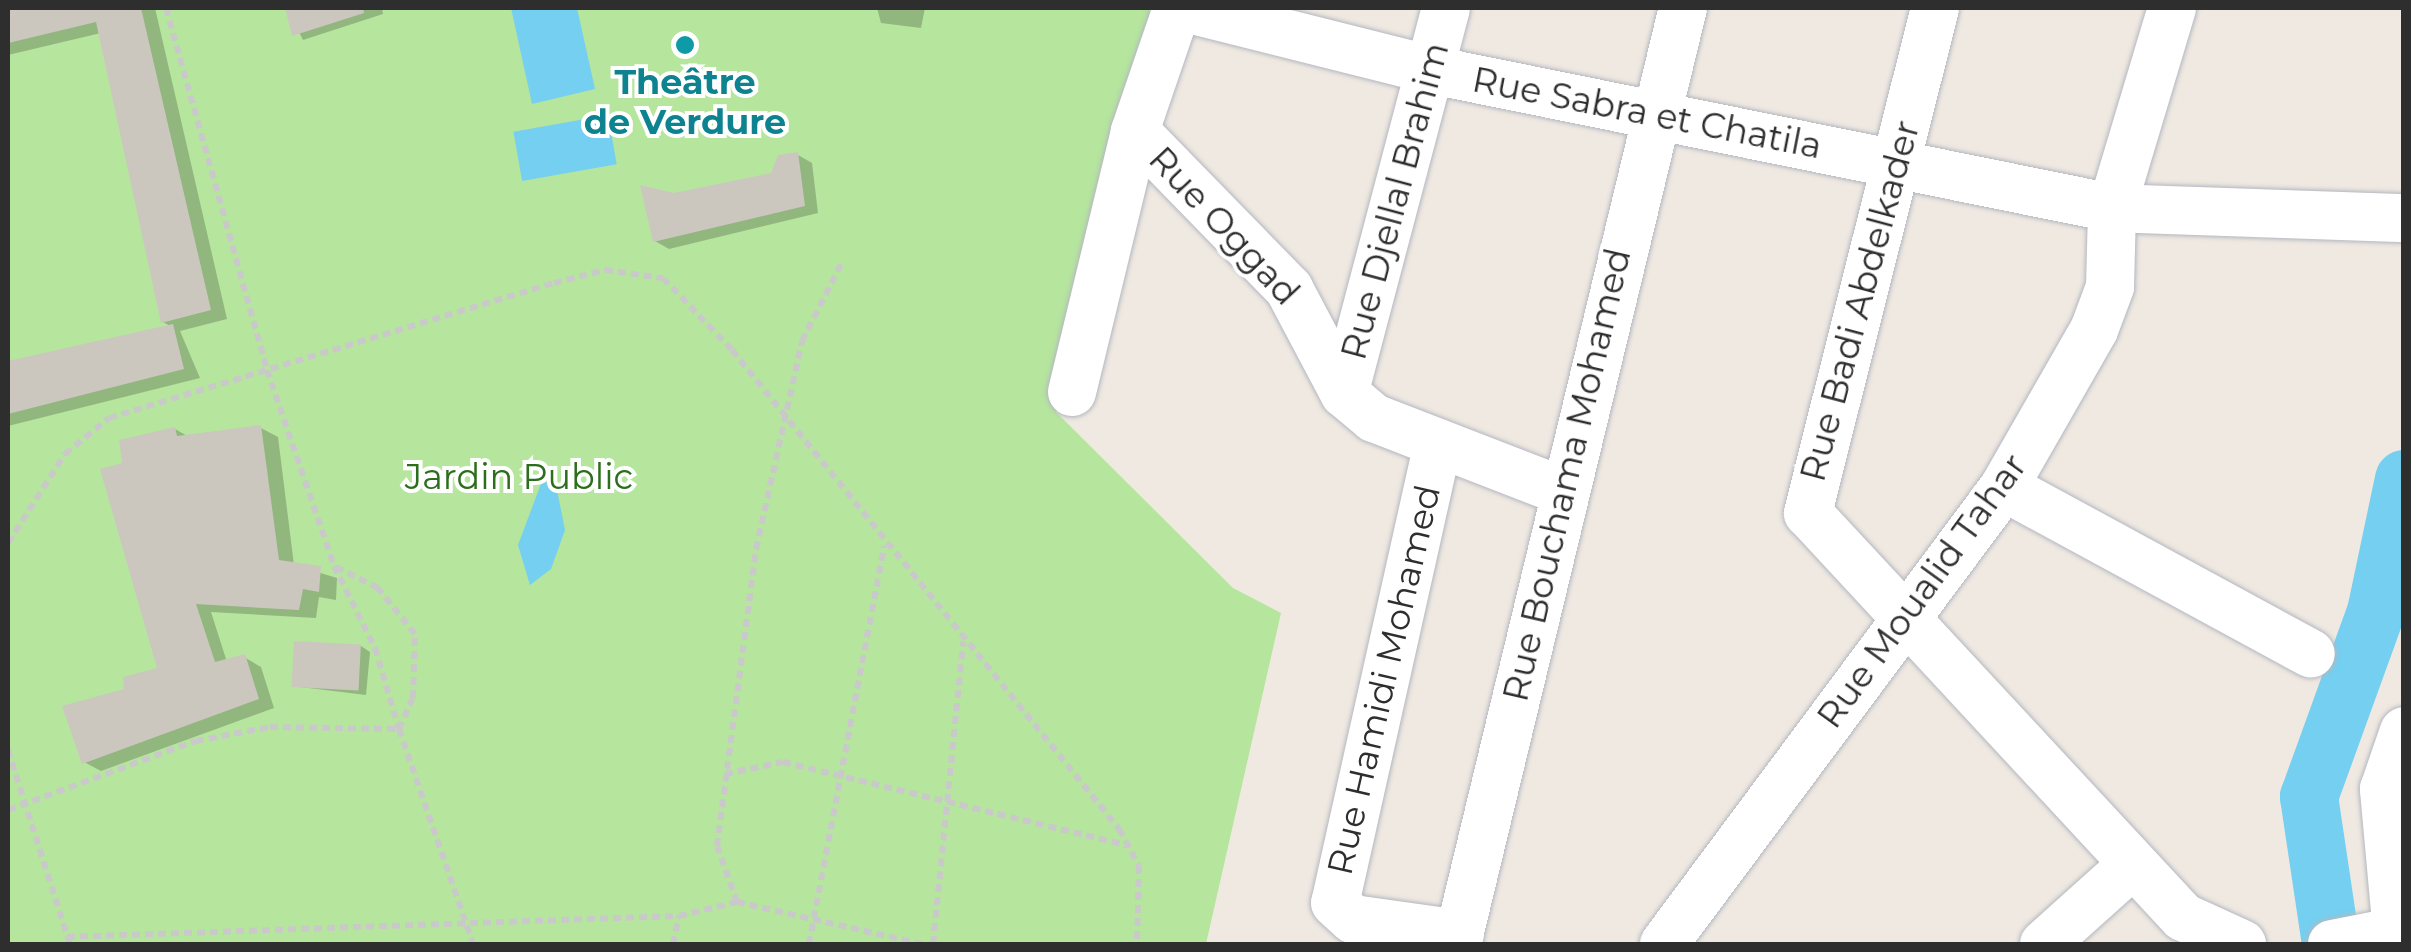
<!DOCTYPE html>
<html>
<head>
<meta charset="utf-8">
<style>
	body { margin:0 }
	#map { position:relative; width:2411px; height:952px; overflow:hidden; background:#efe9e1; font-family:Montserrat,sans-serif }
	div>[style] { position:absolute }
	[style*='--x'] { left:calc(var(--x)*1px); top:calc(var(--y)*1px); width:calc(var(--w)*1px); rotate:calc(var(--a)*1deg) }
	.green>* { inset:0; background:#b6e59e }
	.water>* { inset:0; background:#75cff0; transform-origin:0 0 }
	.shadow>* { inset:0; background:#0003 }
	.river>* { height:58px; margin:-29px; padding:0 29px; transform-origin:29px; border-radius:29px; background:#75cff0 }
	.building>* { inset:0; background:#cbc7bf; transform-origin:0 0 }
	.path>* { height:6px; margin-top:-3px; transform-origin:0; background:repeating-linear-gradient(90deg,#c9c9c9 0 8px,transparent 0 13px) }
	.roads { filter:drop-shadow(0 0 2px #b4b7c1) drop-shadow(0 0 2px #b4b7c1) }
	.minor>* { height:48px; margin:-24px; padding:0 24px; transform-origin:24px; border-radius:24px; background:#fff }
	.dots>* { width:28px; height:28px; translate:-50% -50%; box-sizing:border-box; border:5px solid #fff; border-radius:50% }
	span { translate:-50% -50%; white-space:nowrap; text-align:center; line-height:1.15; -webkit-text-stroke:8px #fff; paint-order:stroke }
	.culture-label { font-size:35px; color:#0d838f; font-weight:700 }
	.street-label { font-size:35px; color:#2e2e2e }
	.park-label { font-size:35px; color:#2c6e1b }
	.frame { position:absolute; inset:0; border:10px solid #2e2e2e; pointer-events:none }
</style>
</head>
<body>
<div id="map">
	<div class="green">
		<div style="clip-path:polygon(8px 8px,1148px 8px,1155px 24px,1056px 412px,1233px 588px,1281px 613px,1206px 944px,8px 944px)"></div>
	</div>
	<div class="water">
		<div style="clip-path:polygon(511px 8px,577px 8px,595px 89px,532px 104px)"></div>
		<div style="left:608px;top:115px;width:50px;height:96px;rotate:80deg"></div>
		<div style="clip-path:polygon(542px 481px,556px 485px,565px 530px,551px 569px,530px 585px,518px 545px)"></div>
	</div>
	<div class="shadow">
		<div style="clip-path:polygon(8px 8px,155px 8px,227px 319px,180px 331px,200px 378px,8px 426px,8px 363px,172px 327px,163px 322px,101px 33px,8px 55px)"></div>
		<div style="clip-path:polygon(287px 8px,382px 8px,383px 14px,303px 40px)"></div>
		<div style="clip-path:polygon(877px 8px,925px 8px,921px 28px,881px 23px)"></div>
		<div style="clip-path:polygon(798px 155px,812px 163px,818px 213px,669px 249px,655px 241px,674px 195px,772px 175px)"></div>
		<div style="clip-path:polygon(261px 428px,278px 437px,294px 565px,337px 578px,336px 600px,319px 597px,316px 618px,211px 612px,227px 662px,244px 657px,261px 667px,274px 708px,101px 771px,84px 762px,127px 690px,160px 670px,125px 465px,175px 429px,189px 437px)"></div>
		<div style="clip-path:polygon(361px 646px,370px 652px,366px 695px,292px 686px)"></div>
	</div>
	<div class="river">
		<div style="--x:2331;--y:944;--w:149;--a:-98.5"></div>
		<div style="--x:2309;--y:797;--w:197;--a:-70.1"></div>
		<div style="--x:2376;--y:612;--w:136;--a:-78.1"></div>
	</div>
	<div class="building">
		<div style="clip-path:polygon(8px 8px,141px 8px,211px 310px,161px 323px,96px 22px,8px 43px)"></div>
		<div style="clip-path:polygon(285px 8px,363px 8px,364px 13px,292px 36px)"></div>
		<div style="clip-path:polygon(798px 152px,805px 206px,653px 242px,640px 185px,674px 193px,771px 173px,778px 155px)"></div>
		<div style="clip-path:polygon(173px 324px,184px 369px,8px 414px,8px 361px)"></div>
		<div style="clip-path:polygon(261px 425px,279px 560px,321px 566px,319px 592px,303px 589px,299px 610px,196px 604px,215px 662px,245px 654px,259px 699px,82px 764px,62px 706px,124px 689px,123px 677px,157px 668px,100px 469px,122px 463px,119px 440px,175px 427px,177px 436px)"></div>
		<div style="left:294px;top:641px;width:67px;height:46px;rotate:3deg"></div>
	</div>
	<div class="path">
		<div style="--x:166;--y:8;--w:376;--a:74.4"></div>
		<div style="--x:267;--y:370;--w:207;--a:71.1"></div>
		<div style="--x:334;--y:566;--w:92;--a:63.4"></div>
		<div style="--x:375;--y:648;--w:84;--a:73.5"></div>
		<div style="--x:399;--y:729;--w:34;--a:-66"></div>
		<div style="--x:413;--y:698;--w:64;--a:-88.2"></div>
		<div style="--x:415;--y:634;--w:59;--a:-128.8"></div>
		<div style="--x:378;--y:588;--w:49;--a:-153.4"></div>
		<div style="--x:8;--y:543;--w:106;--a:-57.4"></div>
		<div style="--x:65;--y:454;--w:57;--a:-39.3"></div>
		<div style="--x:109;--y:418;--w:465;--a:-16.9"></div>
		<div style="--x:554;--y:283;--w:53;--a:-14.3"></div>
		<div style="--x:605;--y:270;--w:59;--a:7.9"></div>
		<div style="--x:663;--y:278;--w:100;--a:46.2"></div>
		<div style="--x:732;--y:350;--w:616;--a:51.06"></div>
		<div style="--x:1119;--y:829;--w:42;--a:61.6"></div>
		<div style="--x:1139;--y:866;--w:78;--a:91.5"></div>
		<div style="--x:8;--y:750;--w:204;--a:72.3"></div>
		<div style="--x:725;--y:774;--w:59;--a:-11.7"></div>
		<div style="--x:783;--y:762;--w:354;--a:13.6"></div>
		<div style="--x:8;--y:810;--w:200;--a:-20.2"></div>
		<div style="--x:196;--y:741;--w:75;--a:-10.7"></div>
		<div style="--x:270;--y:727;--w:129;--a:0.9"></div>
		<div style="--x:399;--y:729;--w:227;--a:71"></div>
		<div style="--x:737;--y:902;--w:59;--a:-109.7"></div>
		<div style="--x:717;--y:846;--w:300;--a:-82.5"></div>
		<div style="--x:756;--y:549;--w:213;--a:-77.5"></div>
		<div style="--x:802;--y:341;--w:89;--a:-63.1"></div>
		<div style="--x:67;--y:937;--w:612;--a:-1.97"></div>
		<div style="--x:673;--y:944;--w:29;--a:-78"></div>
		<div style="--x:679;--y:916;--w:60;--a:-13.6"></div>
		<div style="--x:737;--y:902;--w:190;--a:12.8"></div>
		<div style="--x:809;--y:944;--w:405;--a:-79.3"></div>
		<div style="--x:933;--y:944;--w:304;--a:-84.3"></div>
	</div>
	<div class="roads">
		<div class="minor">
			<div style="--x:1185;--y:8;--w:255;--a:14.1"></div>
			<div style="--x:1432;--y:70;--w:694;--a:11.47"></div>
			<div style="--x:2112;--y:208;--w:292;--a:2"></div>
			<div style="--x:1446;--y:8;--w:398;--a:104.8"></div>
			<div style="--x:1344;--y:393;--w:39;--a:40"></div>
			<div style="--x:1374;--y:418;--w:202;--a:21.2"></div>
			<div style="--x:1935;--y:8;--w:521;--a:104.12"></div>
			<div style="--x:1808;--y:513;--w:551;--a:47.13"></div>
			<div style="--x:2183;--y:917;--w:65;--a:24.6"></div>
			<div style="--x:1135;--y:131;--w:221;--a:45.7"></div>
			<div style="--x:1289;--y:289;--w:118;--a:62.1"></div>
			<div style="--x:1072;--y:392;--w:268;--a:-76.4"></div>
			<div style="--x:1135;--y:131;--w:130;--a:-71.1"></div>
			<div style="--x:1438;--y:443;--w:471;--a:102.6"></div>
			<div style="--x:1335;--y:903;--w:24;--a:42"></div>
			<div style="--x:1353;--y:919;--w:108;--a:8"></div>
			<div style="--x:2004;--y:487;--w:349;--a:28.5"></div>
			<div style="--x:1457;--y:944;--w:963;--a:-76.43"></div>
			<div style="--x:1664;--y:944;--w:570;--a:-53.35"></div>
			<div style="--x:2004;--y:487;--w:181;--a:-60.2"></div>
			<div style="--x:2094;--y:330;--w:46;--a:-69.6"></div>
			<div style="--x:2110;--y:287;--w:79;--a:-88.5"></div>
			<div style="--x:2112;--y:208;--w:209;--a:-73.3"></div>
			<div style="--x:2044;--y:944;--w:118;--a:-41.9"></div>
			<div style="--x:2332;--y:944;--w:67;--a:-11.1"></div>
			<div style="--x:2398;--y:944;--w:156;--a:-95.2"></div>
			<div style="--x:2384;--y:789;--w:61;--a:-71"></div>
		</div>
	</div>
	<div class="dots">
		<div style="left:685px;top:45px;background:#0f9aa8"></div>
	</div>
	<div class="culture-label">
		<span style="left:685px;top:102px">Theâtre<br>de Verdure</span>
	</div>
	<div class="street-label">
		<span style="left:1647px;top:113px;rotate:11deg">Rue Sabra et Chatila</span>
		<span style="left:1395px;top:201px;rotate:-75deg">Rue Djellal Brahim</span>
		<span style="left:1224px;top:226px;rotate:47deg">Rue Oggad</span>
		<span style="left:1860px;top:301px;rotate:-75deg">Rue Badi Abdelkader</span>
		<span style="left:1567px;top:475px;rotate:-77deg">Rue Bouchama Mohamed</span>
		<span style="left:1922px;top:591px;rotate:-54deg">Rue Moualid Tahar</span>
		<span style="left:1384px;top:680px;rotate:-77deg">Rue Hamidi Mohamed</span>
	</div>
	<div class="park-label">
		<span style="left:519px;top:477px">Jardin Public</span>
	</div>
	<div class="frame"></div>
</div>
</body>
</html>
